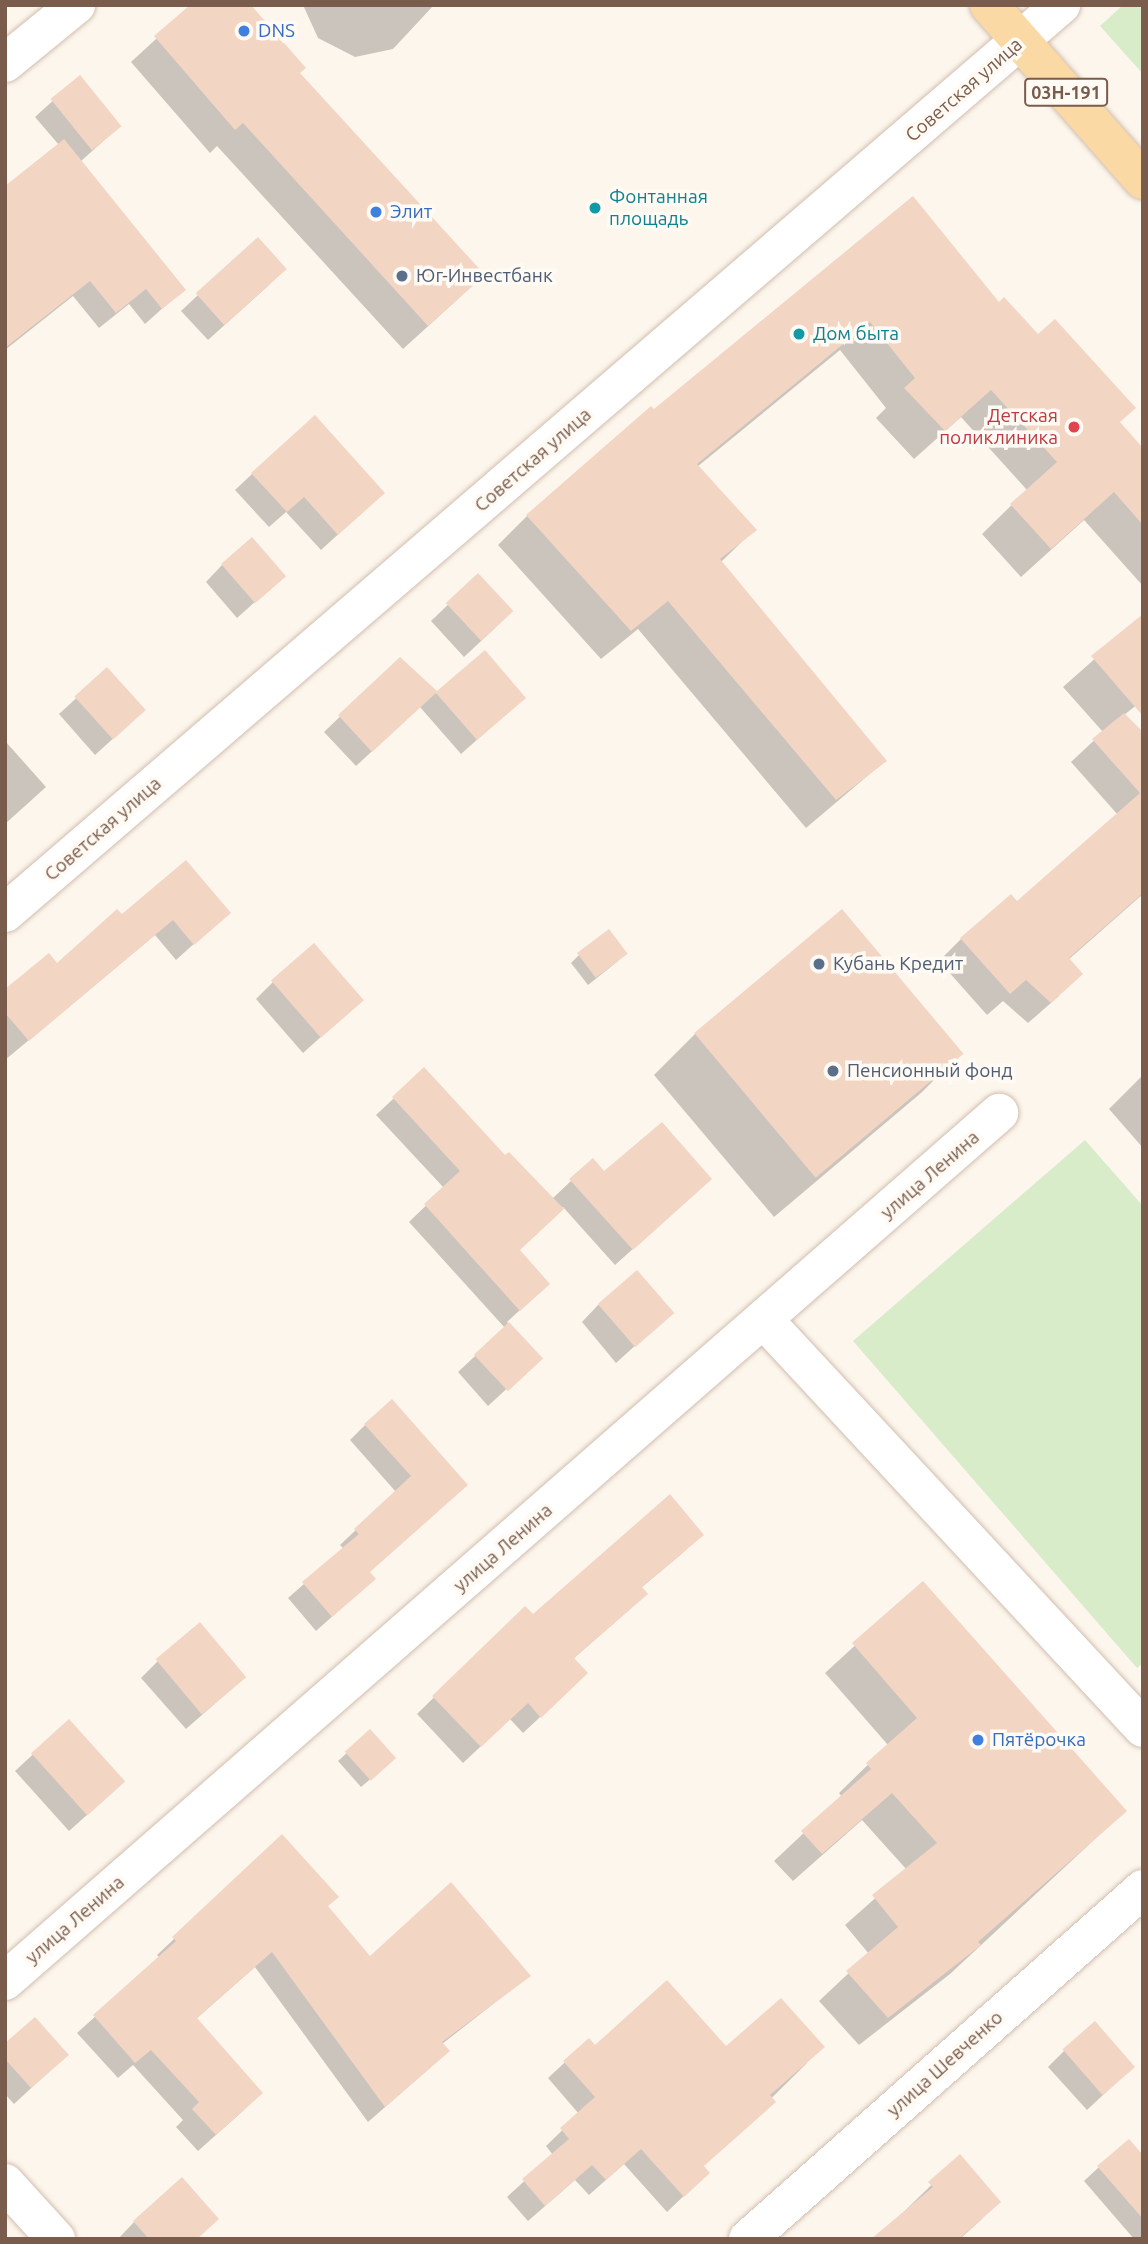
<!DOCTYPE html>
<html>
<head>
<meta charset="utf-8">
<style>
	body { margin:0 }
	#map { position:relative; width:1148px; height:2244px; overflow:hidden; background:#fdf6ec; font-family:Ubuntu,sans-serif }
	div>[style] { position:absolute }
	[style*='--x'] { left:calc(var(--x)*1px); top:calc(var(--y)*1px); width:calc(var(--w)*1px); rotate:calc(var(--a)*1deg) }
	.green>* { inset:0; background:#d8ecc9 }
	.shadow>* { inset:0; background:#0003 }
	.building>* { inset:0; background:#f3d5c3; transform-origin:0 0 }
	.roads { filter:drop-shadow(0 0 2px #d1beb0) drop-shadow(0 0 2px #d1beb0) }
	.minor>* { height:38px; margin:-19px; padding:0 19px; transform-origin:19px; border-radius:19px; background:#fff }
	.major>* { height:38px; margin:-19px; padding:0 19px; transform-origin:19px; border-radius:19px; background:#fbd9a5 }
	.dots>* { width:19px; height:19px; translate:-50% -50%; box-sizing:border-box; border:4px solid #fffaf3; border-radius:50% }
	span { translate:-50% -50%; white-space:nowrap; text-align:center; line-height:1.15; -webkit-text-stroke:7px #fffaf3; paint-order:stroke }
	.shield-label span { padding:2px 5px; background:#fffaf3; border:2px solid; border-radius:5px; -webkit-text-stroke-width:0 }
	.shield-label { font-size:18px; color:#7a5c4d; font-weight:700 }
	.shop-label { font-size:19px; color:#366cbe }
	.left { translate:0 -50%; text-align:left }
	.street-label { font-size:19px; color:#7a5c4d }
	.culture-label { font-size:19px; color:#0d838f }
	.service-label { font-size:19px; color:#4e5e75 }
	.health-label { font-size:19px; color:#be3a42 }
	.right { translate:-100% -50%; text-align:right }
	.frame { position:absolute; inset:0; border:7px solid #7a5c4d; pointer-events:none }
</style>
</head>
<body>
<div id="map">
	<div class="green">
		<div style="clip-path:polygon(1123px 5px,1143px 5px,1143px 74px,1100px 26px)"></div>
		<div style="clip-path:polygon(1085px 1140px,1143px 1206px,1143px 1663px,1137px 1668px,853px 1341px)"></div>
	</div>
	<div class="shadow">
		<div style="clip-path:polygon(193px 5px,298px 73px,458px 299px,403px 349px,217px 146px,210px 153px,131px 62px)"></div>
		<div style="clip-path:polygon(303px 5px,434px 5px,393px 49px,355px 57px,318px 38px)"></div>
		<div style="clip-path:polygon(79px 77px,120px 126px,80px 162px,184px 289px,145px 324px,129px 304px,99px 328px,73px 296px,5px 350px,5px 189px,59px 145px,35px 117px)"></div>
		<div style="clip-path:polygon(913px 199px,999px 304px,1143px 451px,1143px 586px,1084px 520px,1021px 577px,982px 534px,1027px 490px,961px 417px,914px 459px,876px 418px,886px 408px,840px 350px,697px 467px,754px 530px,721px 562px,885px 761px,806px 828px,638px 629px,601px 659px,498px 545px,527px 516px)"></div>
		<div style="clip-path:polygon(268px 286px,208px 340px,181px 311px,198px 295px)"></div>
		<div style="clip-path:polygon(252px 474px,366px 509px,321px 550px,286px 512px,269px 527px,235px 490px)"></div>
		<div style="clip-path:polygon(222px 565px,284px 576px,237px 618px,206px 582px)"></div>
		<div style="clip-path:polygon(478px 576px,495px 628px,464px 657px,431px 621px)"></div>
		<div style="clip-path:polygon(1143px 616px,1143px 700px,1124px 715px,1143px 735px,1143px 894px,1068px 960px,1059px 996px,1028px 1023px,1003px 1001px,987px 1015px,939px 961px,961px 939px,1016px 903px,1118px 815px,1071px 762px,1103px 732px,1063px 687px)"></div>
		<div style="clip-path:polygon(400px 659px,437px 694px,524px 698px,461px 754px,420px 707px,356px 766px,324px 732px)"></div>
		<div style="clip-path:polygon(107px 670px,127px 726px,95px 755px,59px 714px)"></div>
		<div style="clip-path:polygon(6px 742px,46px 787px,5px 824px,5px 743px)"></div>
		<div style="clip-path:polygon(842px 911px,961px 1053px,921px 1093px,774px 1217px,654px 1075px,695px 1034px)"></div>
		<div style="clip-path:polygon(228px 913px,176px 960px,155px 935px,5px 1060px,5px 993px,57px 965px,122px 916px)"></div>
		<div style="clip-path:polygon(579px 955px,618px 961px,588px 985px,571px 963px)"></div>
		<div style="clip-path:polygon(273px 982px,362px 1000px,303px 1053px,256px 999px)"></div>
		<div style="clip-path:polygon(424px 1070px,505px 1158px,552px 1199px,592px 1161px,604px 1174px,693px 1195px,615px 1265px,563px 1207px,518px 1251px,531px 1300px,507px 1322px,540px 1358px,488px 1406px,458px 1372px,505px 1328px,409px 1222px,444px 1188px,376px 1115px)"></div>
		<div style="clip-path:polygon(1143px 1075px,1143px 1148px,1109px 1109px)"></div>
		<div style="clip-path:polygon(598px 1305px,671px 1313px,616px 1363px,582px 1322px)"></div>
		<div style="clip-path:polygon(365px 1425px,466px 1485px,368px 1573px,374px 1579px,316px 1631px,288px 1598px,344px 1549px,340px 1545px,396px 1492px,350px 1440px)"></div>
		<div style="clip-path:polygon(685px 1551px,641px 1588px,646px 1594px,629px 1610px,573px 1659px,569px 1690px,523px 1733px,510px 1719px,463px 1763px,417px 1714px,525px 1608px,532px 1617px)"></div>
		<div style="clip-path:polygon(923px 1583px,1125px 1811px,950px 1974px,859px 2045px,819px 2001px,869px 1954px,845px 1925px,907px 1870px,862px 1820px,793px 1881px,774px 1861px,842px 1797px,839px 1793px,888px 1745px,825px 1673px)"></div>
		<div style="clip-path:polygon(158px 1661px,227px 1693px,186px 1729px,141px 1678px)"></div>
		<div style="clip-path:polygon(69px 1721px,106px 1798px,69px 1831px,15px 1771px)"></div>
		<div style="clip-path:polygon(370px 1732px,386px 1766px,361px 1787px,338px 1761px)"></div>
		<div style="clip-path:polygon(326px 1907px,370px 1959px,529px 1976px,442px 2044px,431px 2067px,368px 2122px,255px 1967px,196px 2019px,244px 2110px,198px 2151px,176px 2127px,183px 2120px,133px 2065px,118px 2078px,77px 2033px,160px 1958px,157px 1955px,174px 1939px)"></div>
		<div style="clip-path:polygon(589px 2040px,595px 2047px,726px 2049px,807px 2063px,702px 2167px,691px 2189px,667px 2212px,624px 2164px,589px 2195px,575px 2180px,528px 2221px,507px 2197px,553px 2155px,546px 2146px,579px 2114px,548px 2078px)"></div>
		<div style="clip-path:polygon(5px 2046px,67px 2055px,14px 2104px,5px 2094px)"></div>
		<div style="clip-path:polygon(1065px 2050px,1133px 2067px,1087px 2110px,1048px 2067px)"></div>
		<div style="clip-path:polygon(960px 2157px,983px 2218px,960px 2239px,876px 2239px)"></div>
		<div style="clip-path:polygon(1143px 2158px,1143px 2239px,1134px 2239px,1084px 2181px,1099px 2167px)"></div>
		<div style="clip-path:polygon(134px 2222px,196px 2239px,118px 2239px)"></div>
	</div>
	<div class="building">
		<div style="clip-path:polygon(190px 5px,251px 5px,306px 68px,300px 73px,485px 275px,428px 326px,243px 123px,235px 130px,154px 36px)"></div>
		<div style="left:80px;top:75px;width:66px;height:38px;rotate:51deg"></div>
		<div style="clip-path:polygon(64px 139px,186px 290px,162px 309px,146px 289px,116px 313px,90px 281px,5px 348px,5px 186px)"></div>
		<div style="clip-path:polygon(913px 196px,999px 302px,1004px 297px,1038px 334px,1055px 319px,1136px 408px,1120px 422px,1143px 448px,1143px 525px,1114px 492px,1051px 549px,1010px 504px,1057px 462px,991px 390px,945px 431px,904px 388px,915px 378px,870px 322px,697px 464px,757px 530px,720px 559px,887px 761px,836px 800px,668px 601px,631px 631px,526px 515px,651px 406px,654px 409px)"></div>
		<div style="left:258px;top:237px;width:43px;height:84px;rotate:48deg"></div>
		<div style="clip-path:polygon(315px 415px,385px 493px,338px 535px,304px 497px,287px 512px,251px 473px)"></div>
		<div style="left:252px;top:537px;width:52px;height:41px;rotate:49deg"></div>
		<div style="left:478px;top:573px;width:52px;height:44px;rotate:47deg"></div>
		<div style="clip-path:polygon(1143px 614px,1143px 716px,1091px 656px)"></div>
		<div style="clip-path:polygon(485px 650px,526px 698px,477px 740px,436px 693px,372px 752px,338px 715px,400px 657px,437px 691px)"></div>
		<div style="left:107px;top:667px;width:58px;height:44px;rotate:48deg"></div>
		<div style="clip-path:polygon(1124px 713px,1143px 732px,1143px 893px,1069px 958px,1083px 974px,1051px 1003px,1026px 980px,1010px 994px,960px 938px,1011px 894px,1017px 901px,1140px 793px,1092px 739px)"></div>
		<div style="clip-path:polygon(186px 860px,231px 913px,194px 945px,173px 920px,29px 1041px,5px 1013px,5px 989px,49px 953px,57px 963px,117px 909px,122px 914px)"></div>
		<div style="left:842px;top:909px;width:189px;height:193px;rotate:50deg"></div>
		<div style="left:609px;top:929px;width:31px;height:40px;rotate:53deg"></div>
		<div style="left:314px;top:943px;width:76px;height:57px;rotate:49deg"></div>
		<div style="clip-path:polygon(424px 1067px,505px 1155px,509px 1152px,564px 1209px,520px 1250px,550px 1284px,520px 1311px,424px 1204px,460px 1171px,392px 1097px)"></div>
		<div style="clip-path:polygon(662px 1122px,712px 1179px,633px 1250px,569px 1179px,593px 1158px,604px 1171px)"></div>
		<div style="left:637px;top:1270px;width:57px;height:52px;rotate:49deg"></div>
		<div style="left:509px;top:1322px;width:50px;height:48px;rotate:47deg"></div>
		<div style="clip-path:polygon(392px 1399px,468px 1485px,370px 1572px,376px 1579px,332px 1617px,302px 1582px,359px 1534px,354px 1529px,411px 1476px,364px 1424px)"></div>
		<div style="clip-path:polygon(670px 1494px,704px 1535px,642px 1587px,648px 1594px,574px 1658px,588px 1673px,541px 1718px,528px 1703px,481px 1747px,432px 1696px,525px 1606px,533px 1614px)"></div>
		<div style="clip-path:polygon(923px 1581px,1127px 1811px,978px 1942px,981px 1945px,888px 2018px,846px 1971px,898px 1927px,872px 1895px,937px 1843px,892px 1793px,822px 1854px,801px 1831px,871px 1769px,866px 1763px,917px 1718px,852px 1643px)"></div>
		<div style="left:200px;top:1622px;width:72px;height:58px;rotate:50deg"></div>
		<div style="left:69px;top:1719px;width:84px;height:51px;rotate:48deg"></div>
		<div style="left:370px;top:1729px;width:39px;height:34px;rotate:48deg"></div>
		<div style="clip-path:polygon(282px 1834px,339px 1897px,328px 1906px,370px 1956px,451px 1882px,531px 1976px,442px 2042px,450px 2051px,385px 2107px,272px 1952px,197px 2018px,263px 2093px,216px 2135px,192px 2109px,199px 2102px,151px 2050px,135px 2063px,93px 2015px,176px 1941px,172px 1937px)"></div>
		<div style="clip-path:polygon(667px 1980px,726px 2046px,781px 1998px,825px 2047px,770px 2095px,776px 2102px,704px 2166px,710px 2173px,684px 2197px,641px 2149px,606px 2180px,592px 2165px,545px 2206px,522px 2179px,569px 2139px,560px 2128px,595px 2097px,563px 2061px,589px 2038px,595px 2045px)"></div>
		<div style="clip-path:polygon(35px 2017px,69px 2055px,31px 2088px,5px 2059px,5px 2043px)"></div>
		<div style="left:1095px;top:2021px;width:61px;height:43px;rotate:49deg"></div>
		<div style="clip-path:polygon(1129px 2139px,1143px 2155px,1143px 2219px,1097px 2166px)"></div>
		<div style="clip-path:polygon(960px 2154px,1001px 2202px,959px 2239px,871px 2239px,933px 2187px,928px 2182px)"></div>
		<div style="clip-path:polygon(182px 2177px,219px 2219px,197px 2239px,149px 2239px,133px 2221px)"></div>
	</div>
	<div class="roads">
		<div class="minor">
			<div style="--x:5;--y:63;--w:92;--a:-39.2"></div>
			<div style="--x:5;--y:913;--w:1393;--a:-40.69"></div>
			<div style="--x:764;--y:1320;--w:557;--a:47.11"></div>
			<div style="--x:5;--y:1981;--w:1320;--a:-41.13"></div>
			<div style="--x:5;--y:2183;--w:76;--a:47.7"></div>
			<div style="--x:748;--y:2239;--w:528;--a:-41.54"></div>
		</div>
		<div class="major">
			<div style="--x:989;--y:5;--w:233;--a:48.7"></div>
		</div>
	</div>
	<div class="dots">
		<div style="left:244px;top:31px;background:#3f7fe0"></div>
		<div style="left:595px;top:208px;background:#0f9aa8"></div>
		<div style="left:376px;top:212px;background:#3f7fe0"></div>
		<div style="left:402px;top:276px;background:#5c6f8a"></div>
		<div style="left:799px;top:334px;background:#0f9aa8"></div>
		<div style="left:1074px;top:427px;background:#e0444e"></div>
		<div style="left:819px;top:964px;background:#5c6f8a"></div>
		<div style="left:833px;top:1071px;background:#5c6f8a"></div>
		<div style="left:978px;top:1740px;background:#3f7fe0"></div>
	</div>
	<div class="shield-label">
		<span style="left:1066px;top:92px">03Н-191</span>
	</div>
	<div class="shop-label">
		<span class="left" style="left:258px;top:31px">DNS</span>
		<span class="left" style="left:390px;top:212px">Элит</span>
		<span class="left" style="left:992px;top:1740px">Пятёрочка</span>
	</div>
	<div class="street-label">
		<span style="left:964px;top:90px;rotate:-41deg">Советская улица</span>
		<span style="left:533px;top:460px;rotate:-41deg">Советская улица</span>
		<span style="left:103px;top:829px;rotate:-41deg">Советская улица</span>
		<span style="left:930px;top:1175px;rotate:-41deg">улица Ленина</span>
		<span style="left:503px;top:1548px;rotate:-41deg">улица Ленина</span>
		<span style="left:75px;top:1920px;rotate:-41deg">улица Ленина</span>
		<span style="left:945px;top:2064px;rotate:-42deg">улица Шевченко</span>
	</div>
	<div class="culture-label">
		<span class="left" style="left:609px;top:208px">Фонтанная<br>площадь</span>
		<span class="left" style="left:813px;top:334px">Дом быта</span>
	</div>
	<div class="service-label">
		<span class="left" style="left:416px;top:276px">Юг-Инвестбанк</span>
		<span class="left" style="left:833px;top:964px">Кубань Кредит</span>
		<span class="left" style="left:847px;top:1071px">Пенсионный фонд</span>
	</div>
	<div class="health-label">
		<span class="right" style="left:1058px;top:427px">Детская<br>поликлиника</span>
	</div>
	<div class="frame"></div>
</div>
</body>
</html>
